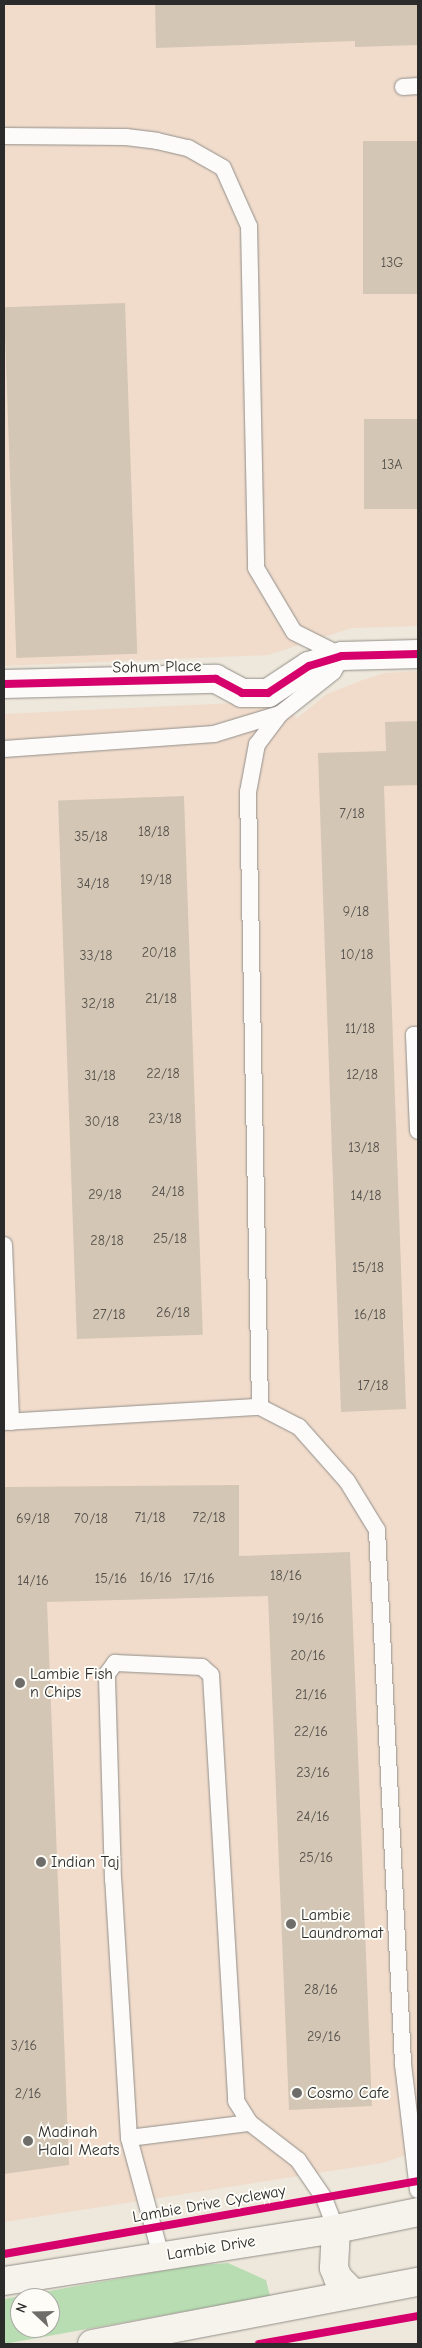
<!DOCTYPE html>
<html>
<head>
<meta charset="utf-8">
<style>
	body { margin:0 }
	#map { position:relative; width:422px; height:2348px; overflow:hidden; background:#eee7db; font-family:"Comic Neue",sans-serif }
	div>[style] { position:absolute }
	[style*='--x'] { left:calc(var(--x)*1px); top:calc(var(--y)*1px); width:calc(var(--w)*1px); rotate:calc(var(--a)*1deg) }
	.built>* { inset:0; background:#f1dccc }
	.green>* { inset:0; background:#b8ddb2 }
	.building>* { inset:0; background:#d4c6b4; transform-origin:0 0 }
	.roads { filter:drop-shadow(0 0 1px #928f89) drop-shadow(0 0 1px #928f89) }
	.lane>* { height:16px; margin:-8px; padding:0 8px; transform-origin:8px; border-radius:8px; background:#fcfbfa }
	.street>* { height:28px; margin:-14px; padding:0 14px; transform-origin:14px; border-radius:14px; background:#fcfbfa }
	.secondary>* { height:28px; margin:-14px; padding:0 14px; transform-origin:14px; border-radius:14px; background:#f6f2ec }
	.cycleway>* { height:8px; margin:-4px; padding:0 4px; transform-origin:4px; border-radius:4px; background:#d6006c }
	.dots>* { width:14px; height:14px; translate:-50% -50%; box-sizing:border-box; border:2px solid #fdfcf7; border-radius:50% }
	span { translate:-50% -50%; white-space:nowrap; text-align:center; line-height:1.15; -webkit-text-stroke:4px #fdfcf7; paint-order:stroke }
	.number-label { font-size:14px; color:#55524d }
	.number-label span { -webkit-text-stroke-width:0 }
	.street-label { font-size:16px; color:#2b2b2b }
	.poi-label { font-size:16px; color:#2b2b2b }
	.left { translate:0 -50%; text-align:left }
	.frame { position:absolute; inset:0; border:5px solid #2b2b2b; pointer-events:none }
	.north { position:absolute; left:10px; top:2288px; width:50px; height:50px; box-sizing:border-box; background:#fdfcf7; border:1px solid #a9a8a5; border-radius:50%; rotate:291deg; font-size:14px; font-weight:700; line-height:20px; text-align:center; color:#2b2b2b }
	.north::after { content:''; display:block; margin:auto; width:18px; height:22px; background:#6f6d69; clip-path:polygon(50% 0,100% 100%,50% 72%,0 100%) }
</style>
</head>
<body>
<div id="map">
	<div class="built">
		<div style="clip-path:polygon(4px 4px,418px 4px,418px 626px,352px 628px,268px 655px,4px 666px)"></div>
		<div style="clip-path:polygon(418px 671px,418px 2151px,382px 2163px,4px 2222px,4px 714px,276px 701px,297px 718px,327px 694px,360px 681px,385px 673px)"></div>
	</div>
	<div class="green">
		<div style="clip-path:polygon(evenodd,228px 2263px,266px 2280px,270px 2296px,4px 2344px,4px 2299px,190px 2266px,228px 2263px,20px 2298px,50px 2298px,50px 2328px,20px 2328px,20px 2298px)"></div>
	</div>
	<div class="building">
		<div style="clip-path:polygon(155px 4px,418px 4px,418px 45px,355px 47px,355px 41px,156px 48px)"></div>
		<div style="left:418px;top:141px;width:153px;height:55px;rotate:90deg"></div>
		<div style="left:125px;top:303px;width:351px;height:121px;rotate:88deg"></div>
		<div style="left:418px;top:419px;width:90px;height:54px;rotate:90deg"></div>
		<div style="clip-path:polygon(418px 721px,418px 785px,384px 786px,406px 1409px,341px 1412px,318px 753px,386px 751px,385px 722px)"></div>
		<div style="left:184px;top:796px;width:539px;height:126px;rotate:88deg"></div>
		<div style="clip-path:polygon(239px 1485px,239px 1556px,350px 1552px,372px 2106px,289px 2110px,268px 1596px,47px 1602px,69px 2165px,4px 2174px,4px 1487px)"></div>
	</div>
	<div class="roads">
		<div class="lane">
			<div style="--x:403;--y:87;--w:15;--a:-4"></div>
			<div style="--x:4;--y:136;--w:122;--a:0.5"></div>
			<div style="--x:126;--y:137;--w:31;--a:7"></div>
			<div style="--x:157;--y:141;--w:32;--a:13"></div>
			<div style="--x:188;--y:148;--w:40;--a:29.7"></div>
			<div style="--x:223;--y:168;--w:64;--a:65.9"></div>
			<div style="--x:249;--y:226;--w:342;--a:88.8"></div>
			<div style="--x:256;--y:568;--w:74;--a:59.3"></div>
			<div style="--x:294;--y:632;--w:54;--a:26.6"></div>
			<div style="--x:342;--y:656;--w:18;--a:119"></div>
			<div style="--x:333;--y:672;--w:68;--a:141.6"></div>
			<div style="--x:280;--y:714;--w:38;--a:127"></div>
			<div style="--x:257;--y:744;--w:49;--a:100.6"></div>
			<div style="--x:248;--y:792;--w:615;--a:88.88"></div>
			<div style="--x:4;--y:749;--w:211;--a:-4.1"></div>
			<div style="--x:214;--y:734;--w:69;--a:-16.9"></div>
			<div style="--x:418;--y:1035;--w:4;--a:180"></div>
			<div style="--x:414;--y:1035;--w:96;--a:87.6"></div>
			<div style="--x:4;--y:1245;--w:177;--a:87.7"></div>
			<div style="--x:4;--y:1422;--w:256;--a:-3.4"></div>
			<div style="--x:260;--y:1407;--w:44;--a:27.1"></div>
			<div style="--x:299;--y:1427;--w:72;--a:48.4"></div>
			<div style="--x:347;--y:1481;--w:57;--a:58.5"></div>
			<div style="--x:377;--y:1530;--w:535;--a:87.21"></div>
			<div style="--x:403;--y:2064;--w:127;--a:83.2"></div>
			<div style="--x:129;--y:2138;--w:122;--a:-7.1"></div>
			<div style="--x:161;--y:2256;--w:122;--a:-105.2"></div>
			<div style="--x:129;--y:2138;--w:258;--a:-93.5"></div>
			<div style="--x:113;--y:1880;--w:206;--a:-91.7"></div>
			<div style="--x:107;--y:1674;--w:14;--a:-54"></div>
			<div style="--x:115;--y:1663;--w:87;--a:2.6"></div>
			<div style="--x:202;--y:1667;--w:12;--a:42"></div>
			<div style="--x:211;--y:1675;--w:427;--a:86.6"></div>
			<div style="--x:236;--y:2101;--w:26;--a:58"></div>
			<div style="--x:250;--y:2123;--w:61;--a:37.6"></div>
			<div style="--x:298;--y:2160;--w:46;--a:55.6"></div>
			<div style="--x:324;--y:2198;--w:33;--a:69"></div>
		</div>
		<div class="street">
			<div style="--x:4;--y:684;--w:212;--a:-1.4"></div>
			<div style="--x:216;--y:679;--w:30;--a:28"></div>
			<div style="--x:242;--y:693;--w:26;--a:0"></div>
			<div style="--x:268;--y:693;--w:49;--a:-33.4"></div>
			<div style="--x:309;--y:666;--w:34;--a:-17"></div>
			<div style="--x:342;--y:656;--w:76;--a:-1.5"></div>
		</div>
		<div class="secondary">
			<div style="--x:336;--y:2229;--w:39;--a:93"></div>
			<div style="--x:334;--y:2268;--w:11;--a:68"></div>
			<div style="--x:338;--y:2278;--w:20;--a:45"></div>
			<div style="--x:4;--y:2281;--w:336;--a:-8.9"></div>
			<div style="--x:336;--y:2229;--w:84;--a:-11.7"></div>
			<div style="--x:92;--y:2344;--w:332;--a:-10.8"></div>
		</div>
	</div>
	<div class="cycleway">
		<div style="--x:4;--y:684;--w:212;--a:-1.4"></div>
		<div style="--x:216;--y:679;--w:30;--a:28"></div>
		<div style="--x:242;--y:693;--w:26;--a:0"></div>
		<div style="--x:268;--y:693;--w:49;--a:-33.4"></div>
		<div style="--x:309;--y:666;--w:34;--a:-17"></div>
		<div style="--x:342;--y:656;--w:76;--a:-1.5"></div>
		<div style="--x:4;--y:2254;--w:420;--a:-10"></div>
		<div style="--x:259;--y:2344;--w:161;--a:-10"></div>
	</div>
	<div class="dots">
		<div style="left:20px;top:1683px;background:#6f6d69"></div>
		<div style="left:41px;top:1862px;background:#6f6d69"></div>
		<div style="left:291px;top:1924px;background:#6f6d69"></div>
		<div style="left:297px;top:2093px;background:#6f6d69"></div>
		<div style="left:28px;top:2141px;background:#6f6d69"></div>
	</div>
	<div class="number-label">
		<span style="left:392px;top:263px">13G</span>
		<span style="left:392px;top:465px">13A</span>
		<span style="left:352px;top:814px">7/18</span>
		<span style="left:154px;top:832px">18/18</span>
		<span style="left:91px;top:837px">35/18</span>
		<span style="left:156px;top:880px">19/18</span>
		<span style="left:93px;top:884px">34/18</span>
		<span style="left:356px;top:912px">9/18</span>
		<span style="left:159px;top:953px">20/18</span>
		<span style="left:357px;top:955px">10/18</span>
		<span style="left:96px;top:956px">33/18</span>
		<span style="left:161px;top:999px">21/18</span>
		<span style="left:98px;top:1004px">32/18</span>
		<span style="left:360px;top:1029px">11/18</span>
		<span style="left:163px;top:1074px">22/18</span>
		<span style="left:362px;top:1075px">12/18</span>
		<span style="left:100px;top:1076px">31/18</span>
		<span style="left:165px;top:1119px">23/18</span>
		<span style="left:102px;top:1122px">30/18</span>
		<span style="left:364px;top:1148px">13/18</span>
		<span style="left:168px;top:1192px">24/18</span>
		<span style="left:105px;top:1195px">29/18</span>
		<span style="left:366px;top:1196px">14/18</span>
		<span style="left:170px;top:1239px">25/18</span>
		<span style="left:107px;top:1241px">28/18</span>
		<span style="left:368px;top:1268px">15/18</span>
		<span style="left:173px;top:1313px">26/18</span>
		<span style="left:109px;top:1315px">27/18</span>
		<span style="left:370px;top:1315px">16/18</span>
		<span style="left:373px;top:1386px">17/18</span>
		<span style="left:150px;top:1518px">71/18</span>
		<span style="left:209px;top:1518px">72/18</span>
		<span style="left:33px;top:1519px">69/18</span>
		<span style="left:91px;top:1519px">70/18</span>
		<span style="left:286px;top:1576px">18/16</span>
		<span style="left:156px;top:1578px">16/16</span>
		<span style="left:111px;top:1579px">15/16</span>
		<span style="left:199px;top:1579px">17/16</span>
		<span style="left:33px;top:1581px">14/16</span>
		<span style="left:308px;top:1619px">19/16</span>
		<span style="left:308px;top:1656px">20/16</span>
		<span style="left:311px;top:1695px">21/16</span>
		<span style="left:311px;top:1732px">22/16</span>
		<span style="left:313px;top:1773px">23/16</span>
		<span style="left:313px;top:1817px">24/16</span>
		<span style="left:316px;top:1858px">25/16</span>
		<span style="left:321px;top:1990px">28/16</span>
		<span style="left:324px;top:2037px">29/16</span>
		<span style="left:24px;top:2046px">3/16</span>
		<span style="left:28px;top:2094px">2/16</span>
	</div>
	<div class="street-label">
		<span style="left:157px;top:667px;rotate:-1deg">Sohum Place</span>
		<span style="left:209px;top:2204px;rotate:-10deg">Lambie Drive Cycleway</span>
		<span style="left:211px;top:2248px;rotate:-9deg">Lambie Drive</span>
	</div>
	<div class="poi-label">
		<span class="left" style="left:30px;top:1683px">Lambie Fish<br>n Chips</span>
		<span class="left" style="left:51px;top:1862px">Indian Taj</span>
		<span class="left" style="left:301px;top:1924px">Lambie<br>Laundromat</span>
		<span class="left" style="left:307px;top:2093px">Cosmo Cafe</span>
		<span class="left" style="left:38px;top:2141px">Madinah<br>Halal Meats</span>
	</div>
	<div class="frame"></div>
	<div class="north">N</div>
</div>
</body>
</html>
